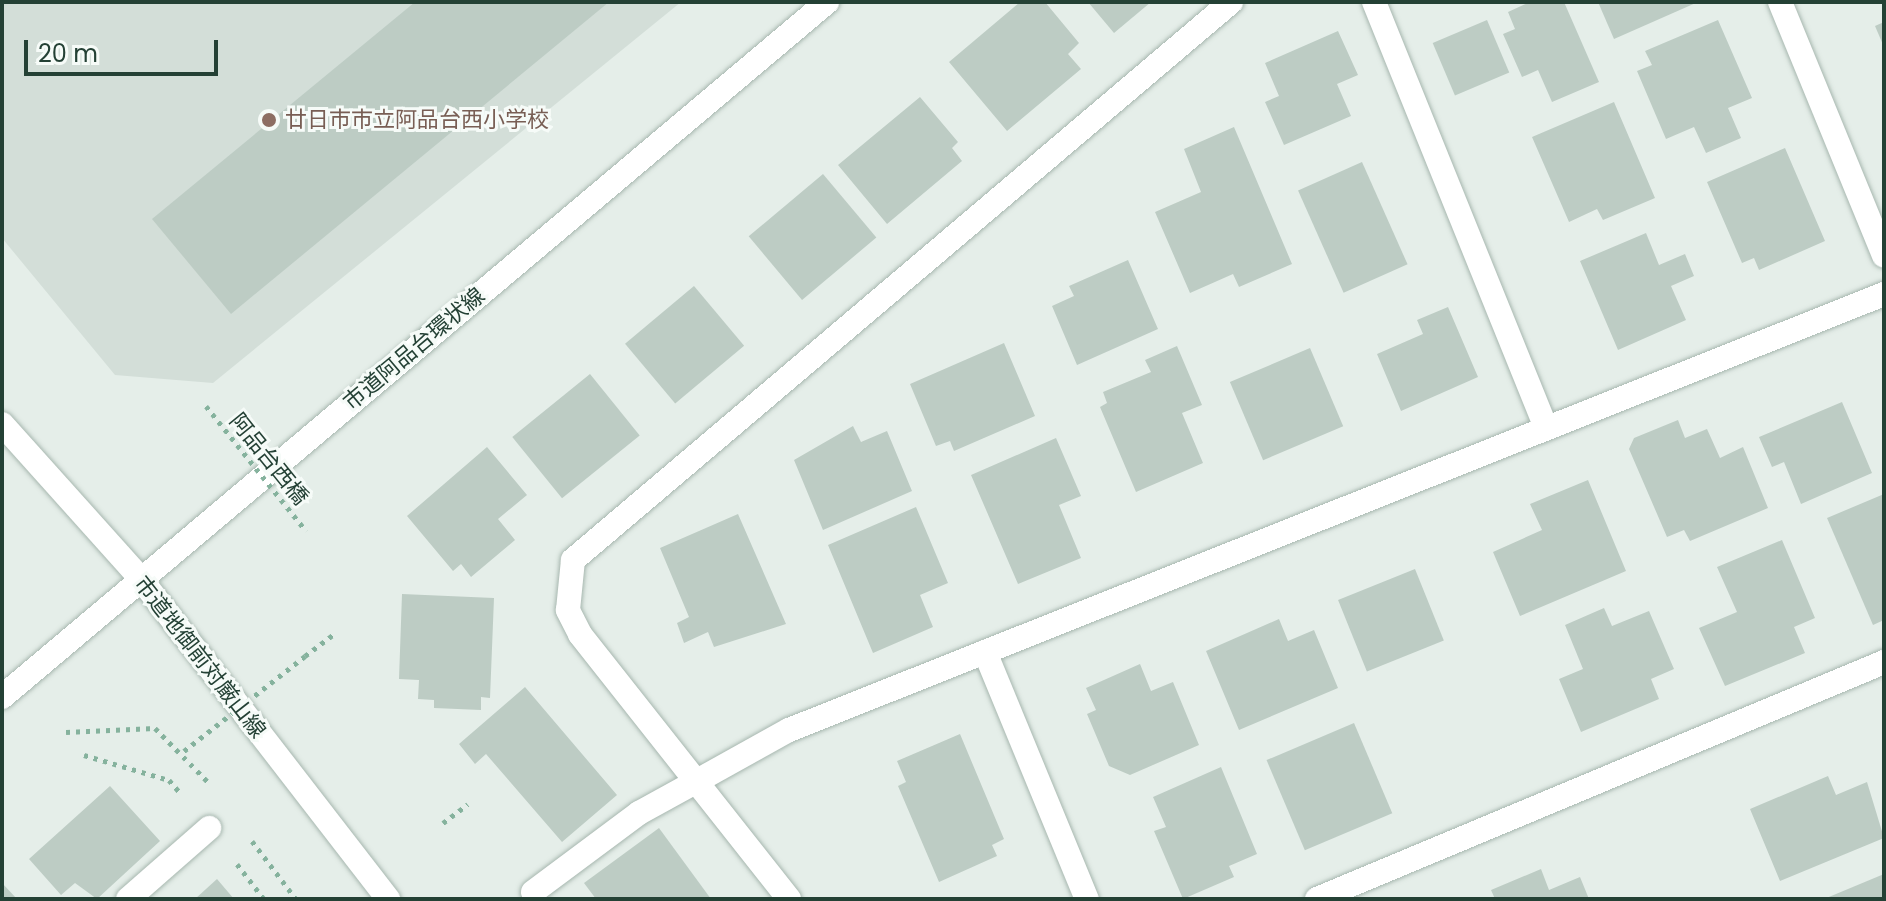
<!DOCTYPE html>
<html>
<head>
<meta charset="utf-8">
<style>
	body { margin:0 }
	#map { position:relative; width:1886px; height:901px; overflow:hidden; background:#e5eee9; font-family:Poppins,"Noto Sans JP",sans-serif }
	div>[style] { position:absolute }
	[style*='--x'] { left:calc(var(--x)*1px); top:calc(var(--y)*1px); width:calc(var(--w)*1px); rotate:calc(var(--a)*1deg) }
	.built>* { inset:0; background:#d3ded8 }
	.building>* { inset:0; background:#bdccc4; transform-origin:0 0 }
	.path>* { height:5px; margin-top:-2.5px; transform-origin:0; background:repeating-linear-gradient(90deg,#85b29d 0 4px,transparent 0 10px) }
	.roads { filter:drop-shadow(0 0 2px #a7b7af) drop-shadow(0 0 2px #a7b7af) }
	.pedestrian>* { height:24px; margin:-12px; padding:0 12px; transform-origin:12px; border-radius:12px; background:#fff }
	.minor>* { height:24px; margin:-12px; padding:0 12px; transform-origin:12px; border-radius:12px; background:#fff }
	.tertiary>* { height:24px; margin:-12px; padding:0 12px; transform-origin:12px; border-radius:12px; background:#fff }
	.path-bridge>* { height:5px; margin-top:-2.5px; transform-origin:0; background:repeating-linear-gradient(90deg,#85b29d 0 4px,transparent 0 10px) }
	.dots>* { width:22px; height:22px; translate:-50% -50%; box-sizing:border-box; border:4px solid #f6fbf8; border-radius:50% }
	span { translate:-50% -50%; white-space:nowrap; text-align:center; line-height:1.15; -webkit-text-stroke:6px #f6fbf8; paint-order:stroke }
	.education-label { font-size:22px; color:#785e54 }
	.left { translate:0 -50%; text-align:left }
	.street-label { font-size:22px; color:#244135 }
	.frame { position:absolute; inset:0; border:4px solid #244135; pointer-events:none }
	.scale { position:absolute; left:24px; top:40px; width:194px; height:36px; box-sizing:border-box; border:4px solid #244135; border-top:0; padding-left:10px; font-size:24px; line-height:28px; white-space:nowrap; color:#244135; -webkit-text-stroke:6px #f6fbf8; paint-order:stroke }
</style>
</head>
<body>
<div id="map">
	<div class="built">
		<div style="clip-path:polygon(2px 2px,681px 2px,213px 383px,115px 375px,2px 238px)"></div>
	</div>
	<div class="building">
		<div style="clip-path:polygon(415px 2px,609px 2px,231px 314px,152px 219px)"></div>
		<div style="clip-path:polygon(1020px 2px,1045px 2px,1079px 43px,1068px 54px,1081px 69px,1007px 131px,949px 62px)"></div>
		<div style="clip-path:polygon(1088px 2px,1151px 2px,1114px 33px)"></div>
		<div style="clip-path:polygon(1530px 2px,1564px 2px,1599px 82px,1552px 102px,1538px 70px,1522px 77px,1503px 34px,1515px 29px,1508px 12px)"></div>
		<div style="clip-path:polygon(1598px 2px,1698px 2px,1614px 39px)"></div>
		<div style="left:1487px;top:20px;width:57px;height:59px;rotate:67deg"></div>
		<div style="clip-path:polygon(1718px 20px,1752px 98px,1728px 108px,1741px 138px,1706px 153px,1694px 127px,1666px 139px,1637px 71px,1652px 65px,1645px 51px)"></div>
		<div style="clip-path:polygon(1884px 22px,1884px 47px,1875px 26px)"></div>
		<div style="clip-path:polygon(1338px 31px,1358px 75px,1337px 84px,1351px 116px,1284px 145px,1265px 102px,1279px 96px,1265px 63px)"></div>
		<div style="clip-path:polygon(920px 97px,958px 142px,952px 148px,962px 161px,887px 224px,838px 165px)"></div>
		<div style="clip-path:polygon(1614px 102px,1655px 198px,1603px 220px,1597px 209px,1569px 222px,1532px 137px)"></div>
		<div style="clip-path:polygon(1234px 127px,1292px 264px,1239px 287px,1233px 274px,1190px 293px,1155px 212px,1201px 192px,1184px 149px)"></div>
		<div style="clip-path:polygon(1785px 148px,1825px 241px,1759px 270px,1754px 258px,1742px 263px,1707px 182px)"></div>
		<div style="left:1362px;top:162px;width:112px;height:70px;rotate:66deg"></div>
		<div style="left:823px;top:174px;width:83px;height:97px;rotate:50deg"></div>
		<div style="clip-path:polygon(1646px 233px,1659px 265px,1685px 254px,1694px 276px,1671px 286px,1686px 320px,1618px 350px,1580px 261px)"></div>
		<div style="clip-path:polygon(1128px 260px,1158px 329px,1077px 365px,1052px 306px,1074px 296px,1069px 286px)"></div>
		<div style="left:694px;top:286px;width:78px;height:90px;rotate:50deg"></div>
		<div style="clip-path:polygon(1448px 307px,1478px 377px,1401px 411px,1377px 354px,1423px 334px,1417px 320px)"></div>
		<div style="clip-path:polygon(1004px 343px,1035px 416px,954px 451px,950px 441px,936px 446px,910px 384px)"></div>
		<div style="clip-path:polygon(1177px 346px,1202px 405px,1182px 413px,1203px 463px,1136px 492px,1100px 407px,1107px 403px,1103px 392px,1151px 372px,1145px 360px)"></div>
		<div style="left:1310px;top:348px;width:85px;height:87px;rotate:67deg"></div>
		<div style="left:590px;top:374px;width:79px;height:100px;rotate:51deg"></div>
		<div style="clip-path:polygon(1842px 402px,1872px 473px,1801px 504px,1784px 462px,1772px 467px,1759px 437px)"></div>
		<div style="clip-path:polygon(1678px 420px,1685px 438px,1707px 429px,1720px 458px,1743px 447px,1768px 508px,1690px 541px,1684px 530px,1667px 537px,1629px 449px,1634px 438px)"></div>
		<div style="clip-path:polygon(853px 426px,861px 442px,887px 431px,912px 491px,823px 530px,794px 460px)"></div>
		<div style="clip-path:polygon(1056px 438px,1081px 496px,1059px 505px,1081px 558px,1018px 584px,971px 475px)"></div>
		<div style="clip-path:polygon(487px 447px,527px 495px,498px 519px,515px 540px,471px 577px,461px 564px,453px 571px,407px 516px)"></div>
		<div style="clip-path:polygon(1588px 480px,1626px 571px,1520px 616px,1493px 552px,1542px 530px,1530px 504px)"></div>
		<div style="clip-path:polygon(1884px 494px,1884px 620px,1873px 625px,1827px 518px)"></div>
		<div style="clip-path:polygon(916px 507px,948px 583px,920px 595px,933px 627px,873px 653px,828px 545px)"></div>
		<div style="clip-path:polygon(738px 514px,786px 624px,714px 647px,708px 632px,684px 643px,677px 623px,689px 617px,660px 548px)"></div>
		<div style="clip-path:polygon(1782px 540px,1815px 618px,1794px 627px,1805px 653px,1725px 686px,1699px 628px,1737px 612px,1717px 567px)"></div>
		<div style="left:1415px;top:569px;width:77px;height:83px;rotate:68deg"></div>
		<div style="clip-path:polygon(402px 594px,494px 598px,490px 698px,481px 697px,481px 710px,434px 708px,434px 700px,418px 699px,419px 680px,399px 679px)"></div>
		<div style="clip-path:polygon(1604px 608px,1612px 626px,1649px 611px,1674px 669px,1651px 679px,1659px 699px,1581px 732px,1559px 679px,1583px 669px,1565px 625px)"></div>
		<div style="clip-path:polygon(1279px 619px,1288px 641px,1314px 630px,1338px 688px,1239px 730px,1206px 651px)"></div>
		<div style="clip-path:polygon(1140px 664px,1151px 691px,1173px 682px,1199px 745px,1130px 775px,1109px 766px,1087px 714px,1096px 710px,1086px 688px)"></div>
		<div style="clip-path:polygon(525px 687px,617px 795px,562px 842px,486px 754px,475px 764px,459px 744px)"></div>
		<div style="left:1354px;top:723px;width:98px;height:95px;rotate:67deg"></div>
		<div style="clip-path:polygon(960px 734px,1004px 839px,992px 845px,997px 856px,939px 882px,898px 786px,906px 782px,897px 761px)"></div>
		<div style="clip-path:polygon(1221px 767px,1257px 854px,1229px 866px,1234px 877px,1183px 899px,1154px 831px,1166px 827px,1153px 797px)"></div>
		<div style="clip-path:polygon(1828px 776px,1836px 795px,1867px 782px,1884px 838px,1780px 881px,1750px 809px)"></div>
		<div style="clip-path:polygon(110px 786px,160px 841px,97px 899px,75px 883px,61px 895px,29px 859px)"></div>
		<div style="clip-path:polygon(659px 828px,711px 899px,596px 899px,584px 883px)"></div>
		<div style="clip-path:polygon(1541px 869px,1549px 890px,1580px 877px,1589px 899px,1495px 899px,1491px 890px)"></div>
		<div style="clip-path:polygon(1884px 874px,1884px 899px,1824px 899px)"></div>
		<div style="clip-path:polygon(217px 879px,234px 899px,195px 899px)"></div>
		<div style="clip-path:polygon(2px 883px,17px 899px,2px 899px)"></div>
	</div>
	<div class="path">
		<div style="--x:305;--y:656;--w:36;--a:-37"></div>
		<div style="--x:66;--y:732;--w:89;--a:-2.6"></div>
		<div style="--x:155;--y:728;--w:76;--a:45.5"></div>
		<div style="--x:84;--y:755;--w:89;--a:16.4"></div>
		<div style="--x:169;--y:780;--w:18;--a:49"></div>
		<div style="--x:443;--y:823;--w:31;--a:-37"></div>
		<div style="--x:252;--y:841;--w:73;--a:52.8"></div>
		<div style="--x:237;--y:864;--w:44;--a:52.4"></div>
	</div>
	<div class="roads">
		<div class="pedestrian">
			<div style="--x:533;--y:892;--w:132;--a:-36.7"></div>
			<div style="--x:639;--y:813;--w:68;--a:-28.8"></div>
			<div style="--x:128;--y:899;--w:108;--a:-41.2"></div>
		</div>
		<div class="minor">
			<div style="--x:1374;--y:2;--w:459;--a:68"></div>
			<div style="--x:985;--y:652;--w:267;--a:67.6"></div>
			<div style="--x:699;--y:780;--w:103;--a:-29.1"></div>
			<div style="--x:789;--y:730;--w:1179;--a:-21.71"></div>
			<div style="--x:1317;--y:899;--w:615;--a:-22.68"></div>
		</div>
		<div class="tertiary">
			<div style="--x:1780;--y:2;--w:274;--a:67.7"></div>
			<div style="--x:2;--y:424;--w:207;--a:48.1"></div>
			<div style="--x:140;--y:578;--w:406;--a:52.3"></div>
			<div style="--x:2;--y:697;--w:1079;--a:-40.11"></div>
			<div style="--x:789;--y:899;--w:337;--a:-128.3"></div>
			<div style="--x:580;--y:634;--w:27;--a:-117"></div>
			<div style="--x:568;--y:610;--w:50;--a:-84.3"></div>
			<div style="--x:573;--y:560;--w:863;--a:-40.3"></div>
		</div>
	</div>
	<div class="path-bridge">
		<div style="--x:206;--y:406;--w:160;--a:51.3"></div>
		<div style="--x:184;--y:751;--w:154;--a:-38.1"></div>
	</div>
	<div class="dots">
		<div style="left:269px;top:120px;background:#8d6e63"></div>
	</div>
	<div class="education-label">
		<span class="left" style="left:285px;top:120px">廿日市市立阿品台西小学校</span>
	</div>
	<div class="street-label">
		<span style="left:414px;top:349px;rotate:-40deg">市道阿品台環状線</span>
		<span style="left:269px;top:459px;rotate:51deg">阿品台西橋</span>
		<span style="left:200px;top:657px;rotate:52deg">市道地御前対厳山線</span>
	</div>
	<div class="frame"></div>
	<div class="scale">20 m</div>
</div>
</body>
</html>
